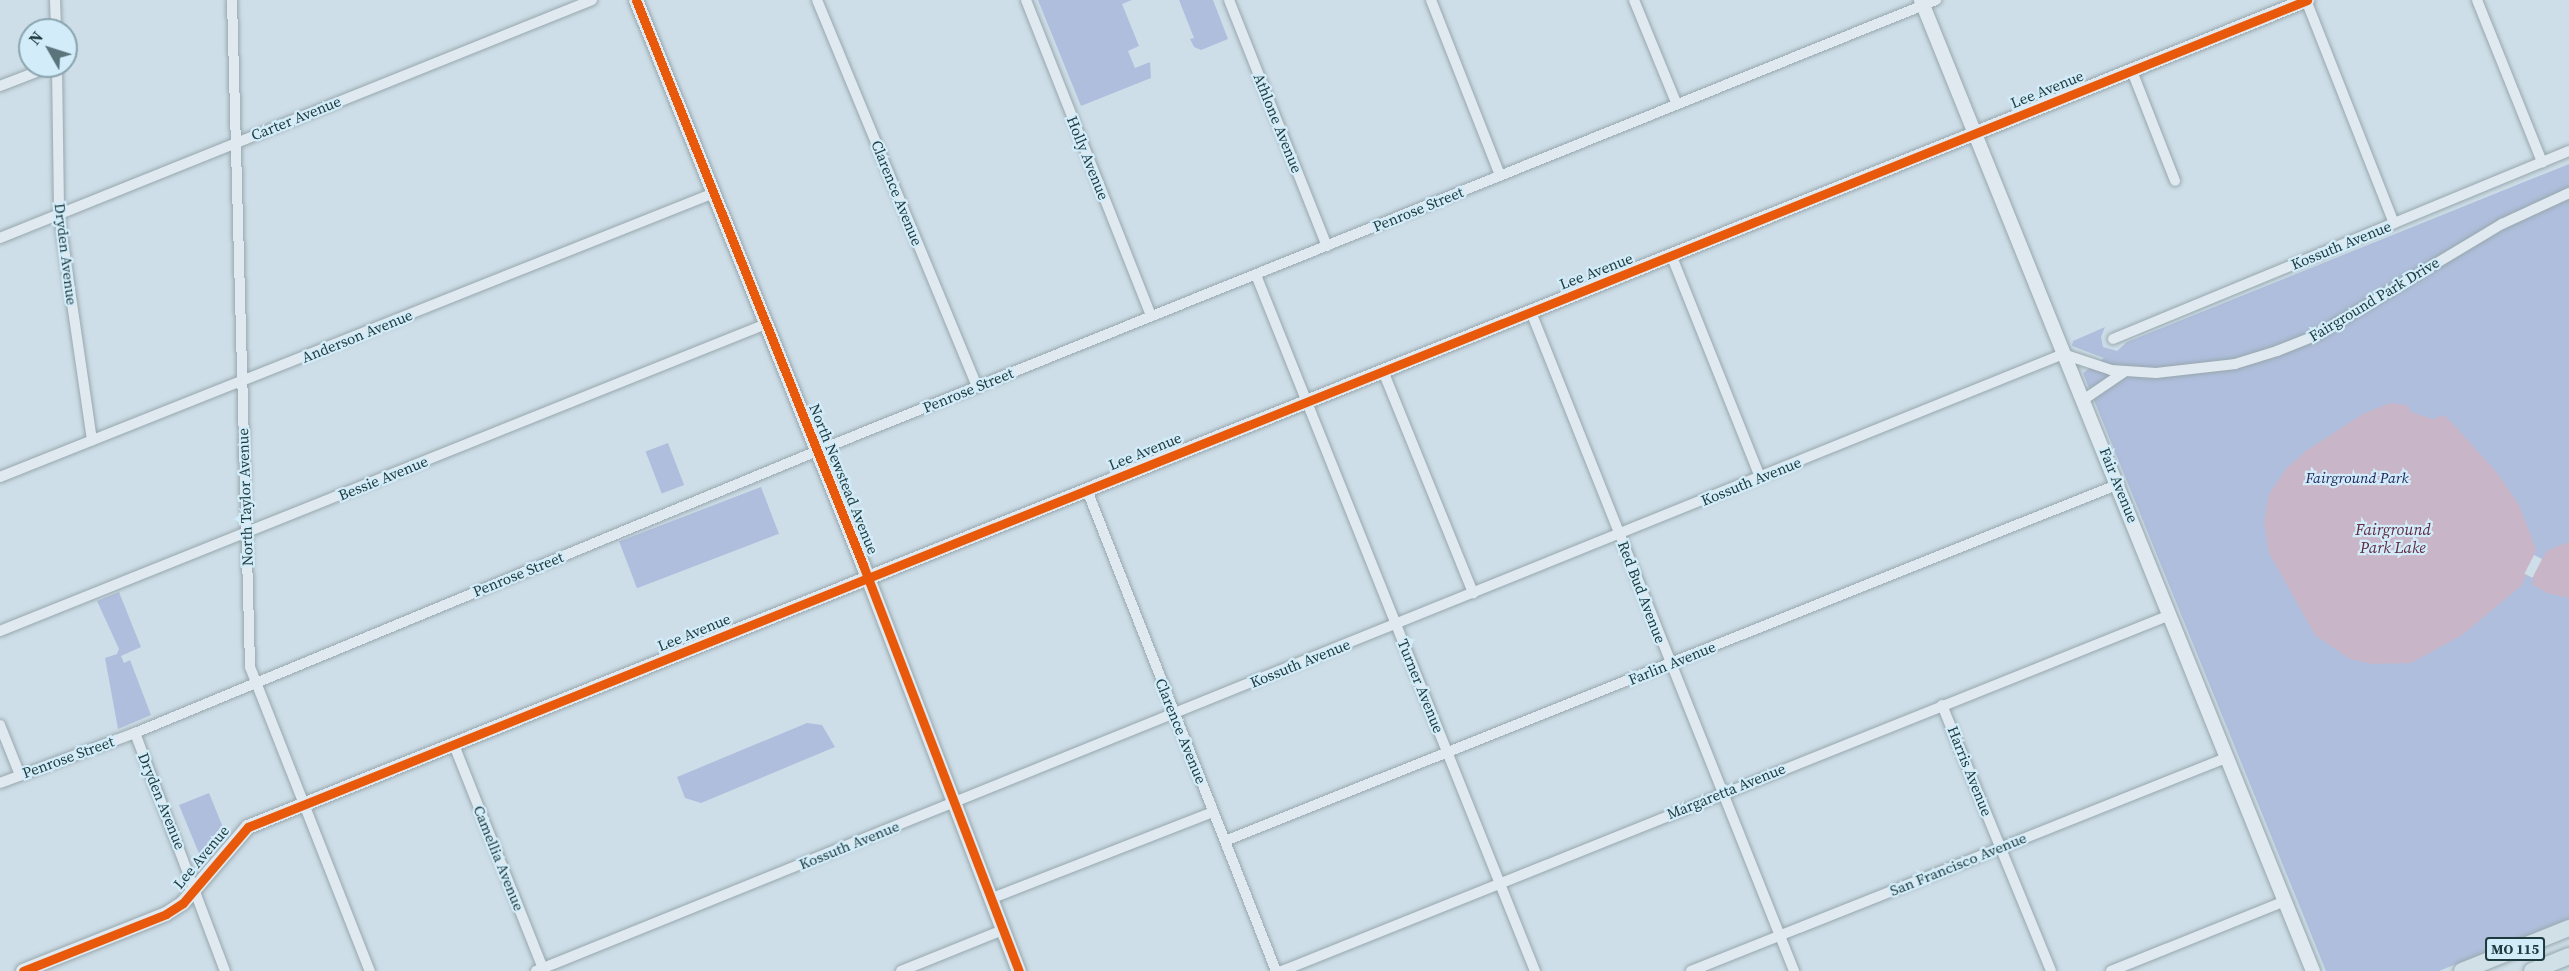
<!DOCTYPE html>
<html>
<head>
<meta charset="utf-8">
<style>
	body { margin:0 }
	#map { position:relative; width:2569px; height:971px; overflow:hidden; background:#cedee8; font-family:"Source Serif 4",serif }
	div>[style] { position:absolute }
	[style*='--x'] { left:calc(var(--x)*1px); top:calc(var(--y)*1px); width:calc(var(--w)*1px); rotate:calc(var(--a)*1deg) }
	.green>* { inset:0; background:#afbedc; transform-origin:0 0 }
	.water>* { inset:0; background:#c8b6c8 }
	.pier>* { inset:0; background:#cedee8; transform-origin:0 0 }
	.roads { filter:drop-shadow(0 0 2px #97a7ad) drop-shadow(0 0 2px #97a7ad) }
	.minor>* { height:10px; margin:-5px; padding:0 5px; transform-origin:5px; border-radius:5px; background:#e0e9ef }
	.tertiary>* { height:14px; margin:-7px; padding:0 7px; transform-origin:7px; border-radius:7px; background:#e0e9ef }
	.primary>* { height:16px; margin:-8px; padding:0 8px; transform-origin:8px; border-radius:8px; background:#d1e0e7 }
	.cycleway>* { height:9px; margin:-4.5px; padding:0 4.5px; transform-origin:4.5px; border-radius:4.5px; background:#e8590c }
	span { translate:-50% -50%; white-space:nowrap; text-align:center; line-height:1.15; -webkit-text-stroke:4.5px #d3ecf9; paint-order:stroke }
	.shield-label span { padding:2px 4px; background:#d3ecf9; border:2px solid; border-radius:4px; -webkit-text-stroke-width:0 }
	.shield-label { font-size:14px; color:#1d3a3e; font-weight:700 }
	.street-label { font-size:15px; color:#1d3a3e }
	.park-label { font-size:15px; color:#21275d; font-style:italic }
	.water-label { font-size:16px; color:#602a40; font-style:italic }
	.north { position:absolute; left:18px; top:18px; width:60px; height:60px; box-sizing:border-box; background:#d3ecf9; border:2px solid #8aa5ae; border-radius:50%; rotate:309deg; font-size:16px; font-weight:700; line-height:24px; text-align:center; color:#1d3a3e }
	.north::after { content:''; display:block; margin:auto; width:21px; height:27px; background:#5b737a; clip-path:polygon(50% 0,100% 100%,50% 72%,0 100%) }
</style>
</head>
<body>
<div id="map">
	<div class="green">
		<div style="clip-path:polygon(1038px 0,1132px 0,1122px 4px,1139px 46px,1128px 51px,1135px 68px,1150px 62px,1151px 78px,1081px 106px)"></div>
		<div style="clip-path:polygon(1179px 0,1213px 0,1228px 39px,1201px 50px,1194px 47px,1190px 39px,1194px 38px)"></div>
		<div style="clip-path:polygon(2569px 164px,2569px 919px,2439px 971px,2326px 971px,2083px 373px,2104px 358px,2072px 346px,2073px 341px,2105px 327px,2101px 337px,2103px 347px,2117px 351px,2127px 342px)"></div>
		<div style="left:668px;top:443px;width:45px;height:24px;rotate:69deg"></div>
		<div style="left:761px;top:487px;width:50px;height:152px;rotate:69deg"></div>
		<div style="clip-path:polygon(119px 592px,141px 647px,121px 656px,124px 663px,130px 660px,151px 715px,118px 729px,105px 658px,117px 654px,119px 649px,97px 601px)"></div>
		<div style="clip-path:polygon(807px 723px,822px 725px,835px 747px,701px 803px,685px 798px,677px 777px)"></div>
		<div style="clip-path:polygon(209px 793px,222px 825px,200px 856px,179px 805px)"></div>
	</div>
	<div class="water">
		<div style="clip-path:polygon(2390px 403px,2407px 405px,2411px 412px,2433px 419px,2444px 415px,2455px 426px,2498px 474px,2519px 505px,2536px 549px,2534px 555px,2542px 559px,2548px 550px,2569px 542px,2569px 598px,2547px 593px,2532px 584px,2534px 578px,2526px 575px,2521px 586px,2462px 635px,2411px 663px,2372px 664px,2350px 659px,2315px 635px,2269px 553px,2264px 522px,2269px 494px,2286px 469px,2306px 451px,2363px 414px)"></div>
	</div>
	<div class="pier">
		<div style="left:2534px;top:555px;width:9px;height:21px;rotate:27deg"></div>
	</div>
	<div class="roads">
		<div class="minor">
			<div style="--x:55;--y:0;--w:30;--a:88"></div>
			<div style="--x:232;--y:0;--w:667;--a:88.45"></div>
			<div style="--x:250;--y:667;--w:327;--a:68.5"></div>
			<div style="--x:817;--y:0;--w:419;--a:67.5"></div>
			<div style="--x:1026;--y:0;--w:340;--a:68.4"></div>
			<div style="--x:1229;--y:0;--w:265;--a:68.3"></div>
			<div style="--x:1431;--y:0;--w:188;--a:68.5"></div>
			<div style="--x:1634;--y:0;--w:113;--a:67.7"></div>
			<div style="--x:2306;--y:0;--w:240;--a:68.5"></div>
			<div style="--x:2477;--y:0;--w:175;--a:68.1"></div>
			<div style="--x:57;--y:66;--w:148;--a:89.2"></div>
			<div style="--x:59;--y:214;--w:229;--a:81.7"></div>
			<div style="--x:2132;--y:71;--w:118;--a:68.6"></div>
			<div style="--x:0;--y:86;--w:56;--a:-21"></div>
			<div style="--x:0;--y:238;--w:638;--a:-21.9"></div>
			<div style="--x:1672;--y:257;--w:237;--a:68.2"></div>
			<div style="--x:1256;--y:275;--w:750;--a:68.16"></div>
			<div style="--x:1531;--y:312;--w:710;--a:68.24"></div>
			<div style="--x:2113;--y:339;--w:493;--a:-22.4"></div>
			<div style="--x:1383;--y:371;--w:240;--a:67.9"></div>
			<div style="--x:2083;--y:400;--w:50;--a:-34.3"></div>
			<div style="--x:0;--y:477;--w:768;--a:-21.69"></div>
			<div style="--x:1087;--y:490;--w:517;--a:68.55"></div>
			<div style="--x:0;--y:631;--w:825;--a:-21.84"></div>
			<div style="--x:1942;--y:705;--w:287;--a:67.7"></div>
			<div style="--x:0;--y:725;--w:54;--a:68.2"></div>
			<div style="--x:135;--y:733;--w:254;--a:69.3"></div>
			<div style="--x:454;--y:745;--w:243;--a:68.3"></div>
			<div style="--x:0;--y:783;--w:144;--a:-20.3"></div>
			<div style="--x:135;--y:733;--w:749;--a:-22.46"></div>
			<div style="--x:827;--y:447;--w:1196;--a:-21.95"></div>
			<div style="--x:1225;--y:841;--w:963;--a:-21.77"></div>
			<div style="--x:990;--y:899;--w:239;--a:-21.3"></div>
			<div style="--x:536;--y:971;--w:1647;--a:-22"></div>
			<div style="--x:2063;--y:354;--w:51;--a:18.4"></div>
			<div style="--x:2111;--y:370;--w:45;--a:3.8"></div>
			<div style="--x:2156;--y:373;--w:80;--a:-6.5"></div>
			<div style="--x:2235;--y:364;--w:44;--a:-17.2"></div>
			<div style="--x:2277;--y:351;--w:43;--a:-21.8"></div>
			<div style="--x:2317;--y:335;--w:216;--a:-31"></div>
			<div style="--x:2502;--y:224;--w:74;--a:-24.8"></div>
			<div style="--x:901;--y:971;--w:110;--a:-21.9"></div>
			<div style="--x:1282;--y:971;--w:957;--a:-21.85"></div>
			<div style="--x:1691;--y:971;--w:576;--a:-21.71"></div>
			<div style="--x:2111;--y:971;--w:188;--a:-21.9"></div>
		</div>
		<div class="tertiary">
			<div style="--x:636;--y:0;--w:609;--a:68.11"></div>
			<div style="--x:863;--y:565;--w:435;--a:69"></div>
			<div style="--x:1921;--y:0;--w:1047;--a:68.02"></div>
			<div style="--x:23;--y:971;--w:154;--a:-21.7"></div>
			<div style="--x:166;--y:914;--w:20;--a:-33"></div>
			<div style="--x:183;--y:903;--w:100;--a:-49.5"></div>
			<div style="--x:248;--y:827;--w:2219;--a:-21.88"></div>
		</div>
		<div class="primary">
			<div style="--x:2462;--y:971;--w:115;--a:-21.9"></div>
			<div style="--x:2532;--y:971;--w:40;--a:-22"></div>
		</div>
	</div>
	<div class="cycleway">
		<div style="--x:636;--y:0;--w:609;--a:68.11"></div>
		<div style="--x:863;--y:565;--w:435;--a:69"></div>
		<div style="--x:23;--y:971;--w:154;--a:-21.7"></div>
		<div style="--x:166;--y:914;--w:20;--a:-33"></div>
		<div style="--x:183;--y:903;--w:100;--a:-49.5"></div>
		<div style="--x:248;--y:827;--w:2219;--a:-21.88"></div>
	</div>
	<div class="shield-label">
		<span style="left:2515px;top:949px">MO 115</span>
	</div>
	<div class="street-label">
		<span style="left:2047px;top:89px;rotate:-22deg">Lee Avenue</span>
		<span style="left:296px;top:118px;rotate:-22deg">Carter Avenue</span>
		<span style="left:1278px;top:123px;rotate:68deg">Athlone Avenue</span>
		<span style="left:1088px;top:158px;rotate:68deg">Holly Avenue</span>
		<span style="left:897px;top:193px;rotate:68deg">Clarence Avenue</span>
		<span style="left:1418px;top:209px;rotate:-22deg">Penrose Street</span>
		<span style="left:2341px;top:245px;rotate:-22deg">Kossuth Avenue</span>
		<span style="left:66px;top:254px;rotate:83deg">Dryden Avenue</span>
		<span style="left:1596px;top:271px;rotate:-21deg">Lee Avenue</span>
		<span style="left:2374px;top:299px;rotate:-31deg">Fairground Park Drive</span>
		<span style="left:357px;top:336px;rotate:-22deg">Anderson Avenue</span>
		<span style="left:968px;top:390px;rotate:-22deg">Penrose Street</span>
		<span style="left:1145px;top:451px;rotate:-22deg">Lee Avenue</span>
		<span style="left:383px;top:478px;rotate:-22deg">Bessie Avenue</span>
		<span style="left:844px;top:479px;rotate:68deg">North Newstead Avenue</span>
		<span style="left:1751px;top:481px;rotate:-22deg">Kossuth Avenue</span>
		<span style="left:2119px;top:485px;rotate:68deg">Fair Avenue</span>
		<span style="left:245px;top:497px;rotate:-92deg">North Taylor Avenue</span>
		<span style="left:518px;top:574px;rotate:-22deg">Penrose Street</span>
		<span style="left:1642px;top:592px;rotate:69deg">Red Bud Avenue</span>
		<span style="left:694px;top:632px;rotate:-22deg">Lee Avenue</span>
		<span style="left:1300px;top:663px;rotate:-22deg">Kossuth Avenue</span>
		<span style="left:1672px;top:663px;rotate:-22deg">Farlin Avenue</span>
		<span style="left:1421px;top:686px;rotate:68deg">Turner Avenue</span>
		<span style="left:1181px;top:731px;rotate:68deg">Clarence Avenue</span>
		<span style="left:68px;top:757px;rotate:-20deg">Penrose Street</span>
		<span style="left:1970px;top:771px;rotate:68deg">Harris Avenue</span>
		<span style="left:1726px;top:791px;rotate:-22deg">Margaretta Avenue</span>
		<span style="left:162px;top:801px;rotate:68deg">Dryden Avenue</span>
		<span style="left:849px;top:845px;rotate:-22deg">Kossuth Avenue</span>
		<span style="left:201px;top:857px;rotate:-50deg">Lee Avenue</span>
		<span style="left:499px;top:858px;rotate:68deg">Camellia Avenue</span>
		<span style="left:1958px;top:864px;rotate:-22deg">San Francisco Avenue</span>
	</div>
	<div class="park-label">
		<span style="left:2357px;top:478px">Fairground Park</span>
	</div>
	<div class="water-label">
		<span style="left:2393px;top:538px">Fairground<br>Park Lake</span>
	</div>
	<div class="north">N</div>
</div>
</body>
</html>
